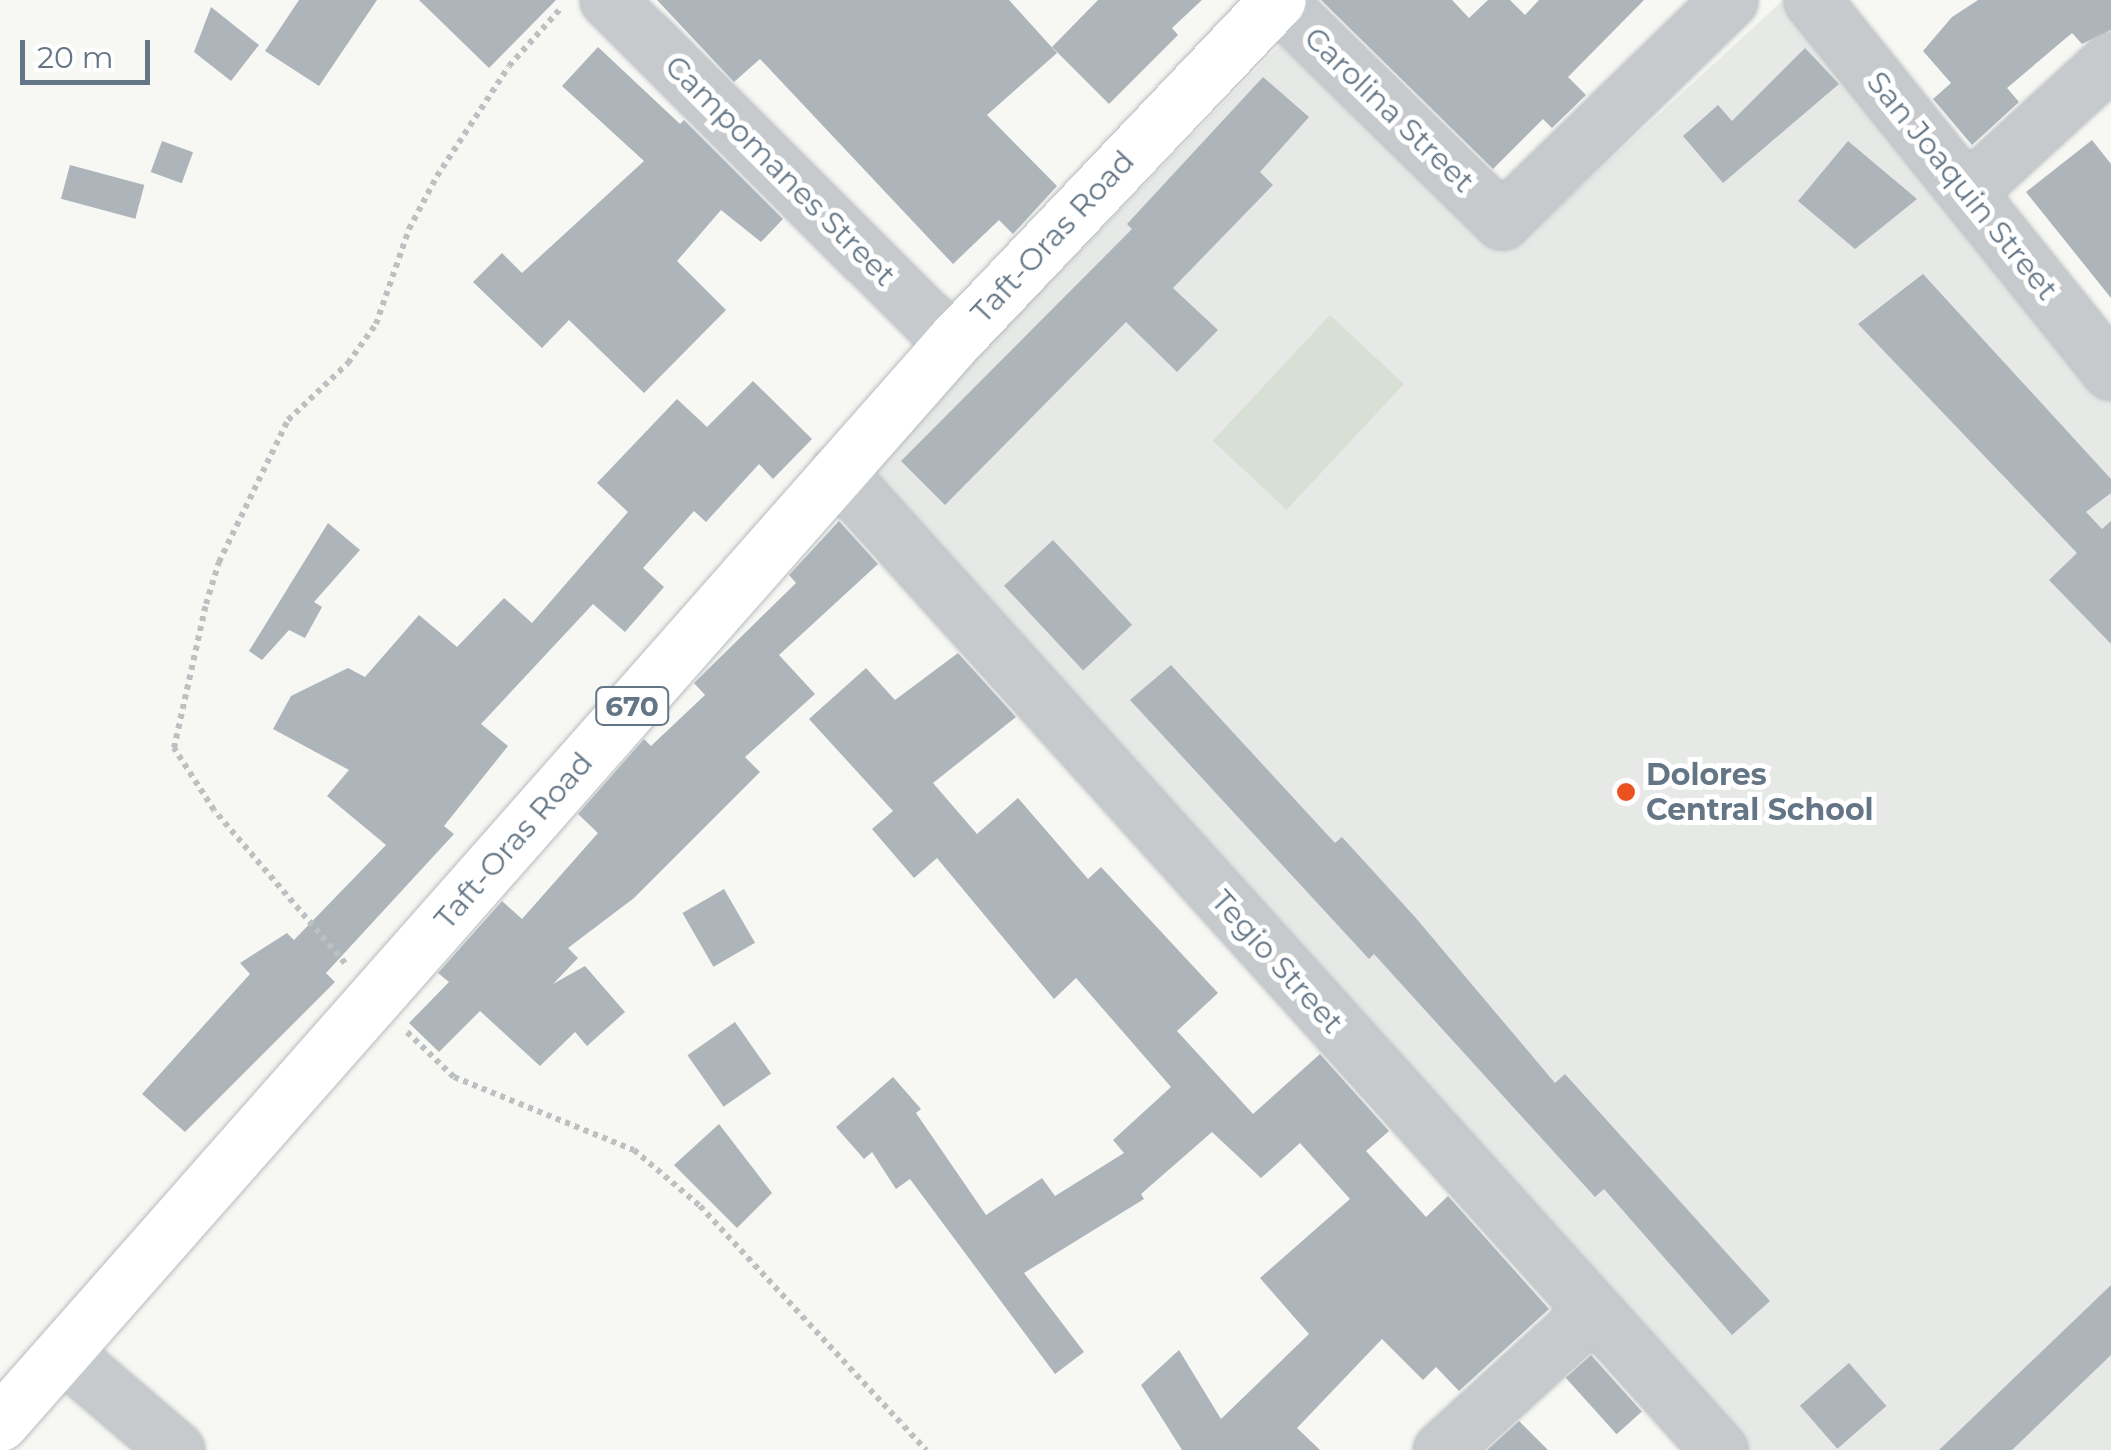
<!DOCTYPE html>
<html>
<head>
<meta charset="utf-8">
<style>
	body { margin:0 }
	#map { position:relative; width:2111px; height:1450px; overflow:hidden; background:#f7f7f3; font-family:Montserrat,sans-serif }
	div>[style] { position:absolute }
	[style*='--x'] { left:calc(var(--x)*1px); top:calc(var(--y)*1px); width:calc(var(--w)*1px); rotate:calc(var(--a)*1deg) }
	.built>* { inset:0; background:#e7e9e7 }
	.green>* { inset:0; background:#d8dfd4; transform-origin:0 0 }
	.building>* { inset:0; background:#adb5bb; transform-origin:0 0 }
	.path>* { height:6px; margin-top:-3px; transform-origin:0; background:repeating-linear-gradient(90deg,#bdc0c2 0 5px,transparent 0 10px) }
	.roads { filter:drop-shadow(0 0 2px #b7bbbf) drop-shadow(0 0 2px #b7bbbf) }
	.minor>* { height:55px; margin:-27.5px; padding:0 27.5px; transform-origin:27.5px; border-radius:27.5px; background:#c6cacd }
	.major>* { height:55px; margin:-27.5px; padding:0 27.5px; transform-origin:27.5px; border-radius:27.5px; background:#fff }
	.dots>* { width:28px; height:28px; translate:-50% -50%; box-sizing:border-box; border:5px solid #fff; border-radius:50% }
	span { translate:-50% -50%; white-space:nowrap; text-align:center; line-height:1.15; -webkit-text-stroke:10px #fff; paint-order:stroke }
	.shield-label span { padding:2px 8px; background:#fff; border:2px solid; border-radius:8px; -webkit-text-stroke-width:0 }
	.shield-label { font-size:28px; color:#647686; font-weight:700 }
	.street-label { font-size:30px; color:#647686 }
	.poi-label { font-size:30px; color:#647686; font-weight:700 }
	.left { translate:0 -50%; text-align:left }
	.scale { position:absolute; left:20px; top:40px; width:130px; height:45px; box-sizing:border-box; border:5px solid #647686; border-top:0; padding-left:12px; font-size:30px; line-height:35px; white-space:nowrap; color:#647686; -webkit-text-stroke:8px #fff; paint-order:stroke }
</style>
</head>
<body>
<div id="map">
	<div class="built">
		<div style="clip-path:polygon(1783px 0,1795px 0,2111px 392px,2111px 1450px,1731px 1450px,859px 478px,1280px 45px,1488px 243px,1527px 236px)"></div>
	</div>
	<div class="green">
		<div style="left:1330px;top:315px;width:101px;height:172px;rotate:43deg"></div>
	</div>
	<div class="building">
		<div style="clip-path:polygon(299px 0,377px 0,319px 86px,265px 51px)"></div>
		<div style="clip-path:polygon(419px 0,556px 0,489px 68px)"></div>
		<div style="clip-path:polygon(657px 0,1009px 0,1057px 53px,987px 115px,1057px 186px,1013px 234px,999px 220px,953px 264px,760px 59px,734px 82px)"></div>
		<div style="clip-path:polygon(1098px 0,1202px 0,1172px 28px,1178px 35px,1109px 104px,1052px 47px)"></div>
		<div style="clip-path:polygon(1321px 0,1452px 0,1469px 18px,1488px 0,1510px 0,1525px 15px,1539px 0,1644px 0,1568px 77px,1586px 95px,1552px 128px,1543px 119px,1493px 169px)"></div>
		<div style="clip-path:polygon(1978px 0,2111px 0,2111px 30px,2082px 44px,2072px 33px,2007px 88px,2019px 102px,1972px 145px,1933px 99px,1951px 83px,1923px 51px,1952px 17px)"></div>
		<div style="clip-path:polygon(211px 7px,259px 45px,231px 81px,194px 52px)"></div>
		<div style="clip-path:polygon(598px 47px,680px 124px,684px 120px,783px 219px,761px 242px,721px 210px,677px 261px,726px 310px,644px 393px,569px 320px,542px 348px,473px 282px,502px 253px,522px 273px,644px 161px,562px 86px)"></div>
		<div style="clip-path:polygon(1805px 48px,1839px 84px,1723px 183px,1683px 136px,1718px 105px,1732px 121px)"></div>
		<div style="clip-path:polygon(1263px 77px,1309px 117px,1260px 172px,1273px 185px,1173px 288px,1218px 330px,1177px 372px,1126px 322px,945px 505px,901px 461px,1132px 229px,1127px 224px)"></div>
		<div style="clip-path:polygon(2092px 140px,2111px 164px,2111px 298px,2026px 192px)"></div>
		<div style="left:162px;top:141px;width:33px;height:33px;rotate:20deg"></div>
		<div style="clip-path:polygon(1848px 141px,1917px 199px,1855px 249px,1798px 201px)"></div>
		<div style="left:70px;top:165px;width:77px;height:35px;rotate:15deg"></div>
		<div style="clip-path:polygon(1923px 274px,2111px 479px,2111px 493px,2086px 512px,2102px 529px,2111px 521px,2111px 644px,2049px 580px,2077px 553px,1858px 324px)"></div>
		<div style="clip-path:polygon(753px 381px,812px 439px,773px 479px,759px 464px,706px 522px,694px 511px,643px 568px,664px 587px,625px 632px,593px 604px,481px 724px,508px 746px,444px 826px,454px 834px,326px 973px,335px 982px,185px 1132px,142px 1094px,250px 974px,240px 963px,287px 933px,294px 940px,386px 845px,327px 796px,349px 770px,273px 729px,291px 696px,348px 668px,365px 677px,419px 615px,457px 647px,504px 598px,532px 623px,628px 512px,597px 483px,677px 399px,707px 427px)"></div>
		<div style="clip-path:polygon(839px 521px,878px 564px,779px 655px,815px 694px,745px 757px,760px 772px,634px 898px,568px 948px,578px 958px,553px 984px,585px 966px,625px 1012px,587px 1046px,575px 1032px,540px 1066px,480px 1011px,439px 1052px,409px 1023px,449px 982px,438px 973px,502px 901px,522px 919px,598px 833px,578px 814px,644px 739px,651px 746px,705px 695px,694px 683px,796px 583px,789px 575px)"></div>
		<div style="clip-path:polygon(328px 523px,360px 550px,314px 602px,322px 607px,305px 638px,289px 630px,262px 660px,249px 651px)"></div>
		<div style="left:1053px;top:540px;width:116px;height:67px;rotate:47deg"></div>
		<div style="clip-path:polygon(958px 653px,1016px 717px,933px 783px,977px 834px,1018px 798px,1088px 879px,1101px 867px,1218px 993px,1177px 1031px,1253px 1114px,1320px 1054px,1389px 1131px,1366px 1151px,1426px 1217px,1448px 1196px,1549px 1309px,1459px 1391px,1436px 1367px,1423px 1380px,1382px 1339px,1297px 1428px,1320px 1450px,1182px 1450px,1141px 1385px,1179px 1350px,1221px 1419px,1309px 1334px,1260px 1278px,1350px 1199px,1300px 1143px,1261px 1178px,1212px 1132px,1141px 1194px,1144px 1199px,1024px 1273px,1084px 1352px,1055px 1374px,910px 1179px,896px 1189px,872px 1152px,864px 1159px,836px 1127px,893px 1077px,921px 1109px,916px 1113px,986px 1215px,1042px 1178px,1055px 1196px,1124px 1153px,1113px 1140px,1171px 1087px,1076px 978px,1054px 999px,937px 858px,914px 878px,872px 829px,893px 811px,809px 719px,866px 668px,895px 700px)"></div>
		<div style="clip-path:polygon(1171px 665px,1335px 843px,1342px 837px,1415px 917px,1555px 1083px,1565px 1074px,1770px 1301px,1732px 1335px,1604px 1189px,1595px 1197px,1374px 954px,1369px 959px,1130px 700px)"></div>
		<div style="left:724px;top:889px;width:62px;height:48px;rotate:60deg"></div>
		<div style="left:735px;top:1022px;width:63px;height:58px;rotate:55deg"></div>
		<div style="clip-path:polygon(719px 1124px,772px 1193px,737px 1228px,674px 1165px)"></div>
		<div style="clip-path:polygon(2111px 1285px,2111px 1355px,2012px 1450px,1939px 1450px)"></div>
		<div style="left:1591px;top:1355px;width:76px;height:34px;rotate:48deg"></div>
		<div style="left:1849px;top:1363px;width:57px;height:65px;rotate:49deg"></div>
		<div style="clip-path:polygon(1519px 1421px,1548px 1450px,1487px 1450px)"></div>
	</div>
	<div class="path">
		<div style="--x:345;--y:963;--w:201;--a:-130.6"></div>
		<div style="--x:214;--y:810;--w:74;--a:-122.8"></div>
		<div style="--x:174;--y:748;--w:148;--a:-77.5"></div>
		<div style="--x:206;--y:604;--w:44;--a:-72.8"></div>
		<div style="--x:219;--y:562;--w:158;--a:-64.1"></div>
		<div style="--x:288;--y:420;--w:83;--a:-43.5"></div>
		<div style="--x:348;--y:363;--w:48;--a:-54.3"></div>
		<div style="--x:376;--y:324;--w:101;--a:-70.8"></div>
		<div style="--x:409;--y:229;--w:60;--a:-62.2"></div>
		<div style="--x:437;--y:176;--w:131;--a:-56.8"></div>
		<div style="--x:509;--y:66;--w:79;--a:-48.1"></div>
		<div style="--x:407;--y:1032;--w:65;--a:43.8"></div>
		<div style="--x:454;--y:1077;--w:194;--a:22.1"></div>
		<div style="--x:634;--y:1150;--w:87;--a:40.3"></div>
		<div style="--x:700;--y:1206;--w:333;--a:47.2"></div>
	</div>
	<div class="roads">
		<div class="minor">
			<div style="--x:608;--y:0;--w:486;--a:44.9"></div>
			<div style="--x:1276;--y:0;--w:316;--a:44.4"></div>
			<div style="--x:1502;--y:221;--w:317;--a:-44.2"></div>
			<div style="--x:1812;--y:0;--w:477;--a:51.2"></div>
			<div style="--x:1968;--y:191;--w:194;--a:-42.5"></div>
			<div style="--x:837;--y:472;--w:1317;--a:47.95"></div>
			<div style="--x:63;--y:1353;--w:149;--a:40.6"></div>
			<div style="--x:1441;--y:1450;--w:205;--a:-42.4"></div>
		</div>
		<div class="major">
			<div style="--x:0;--y:1423;--w:1440;--a:-48.6"></div>
			<div style="--x:952;--y:343;--w:473;--a:-46.5"></div>
		</div>
	</div>
	<div class="dots">
		<div style="left:1626px;top:792px;background:#eb5220"></div>
	</div>
	<div class="shield-label">
		<span style="left:632px;top:706px">670</span>
	</div>
	<div class="street-label">
		<span style="left:1389px;top:110px;rotate:44deg">Carolina Street</span>
		<span style="left:780px;top:171px;rotate:45deg">Campomanes Street</span>
		<span style="left:1962px;top:186px;rotate:51deg">San Joaquin Street</span>
		<span style="left:1053px;top:237px;rotate:-47deg">Taft-Oras Road</span>
		<span style="left:514px;top:841px;rotate:-49deg">Taft-Oras Road</span>
		<span style="left:1277px;top:962px;rotate:48deg">Tegio Street</span>
	</div>
	<div class="poi-label">
		<span class="left" style="left:1646px;top:792px">Dolores<br>Central School</span>
	</div>
	<div class="scale">20 m</div>
</div>
</body>
</html>
